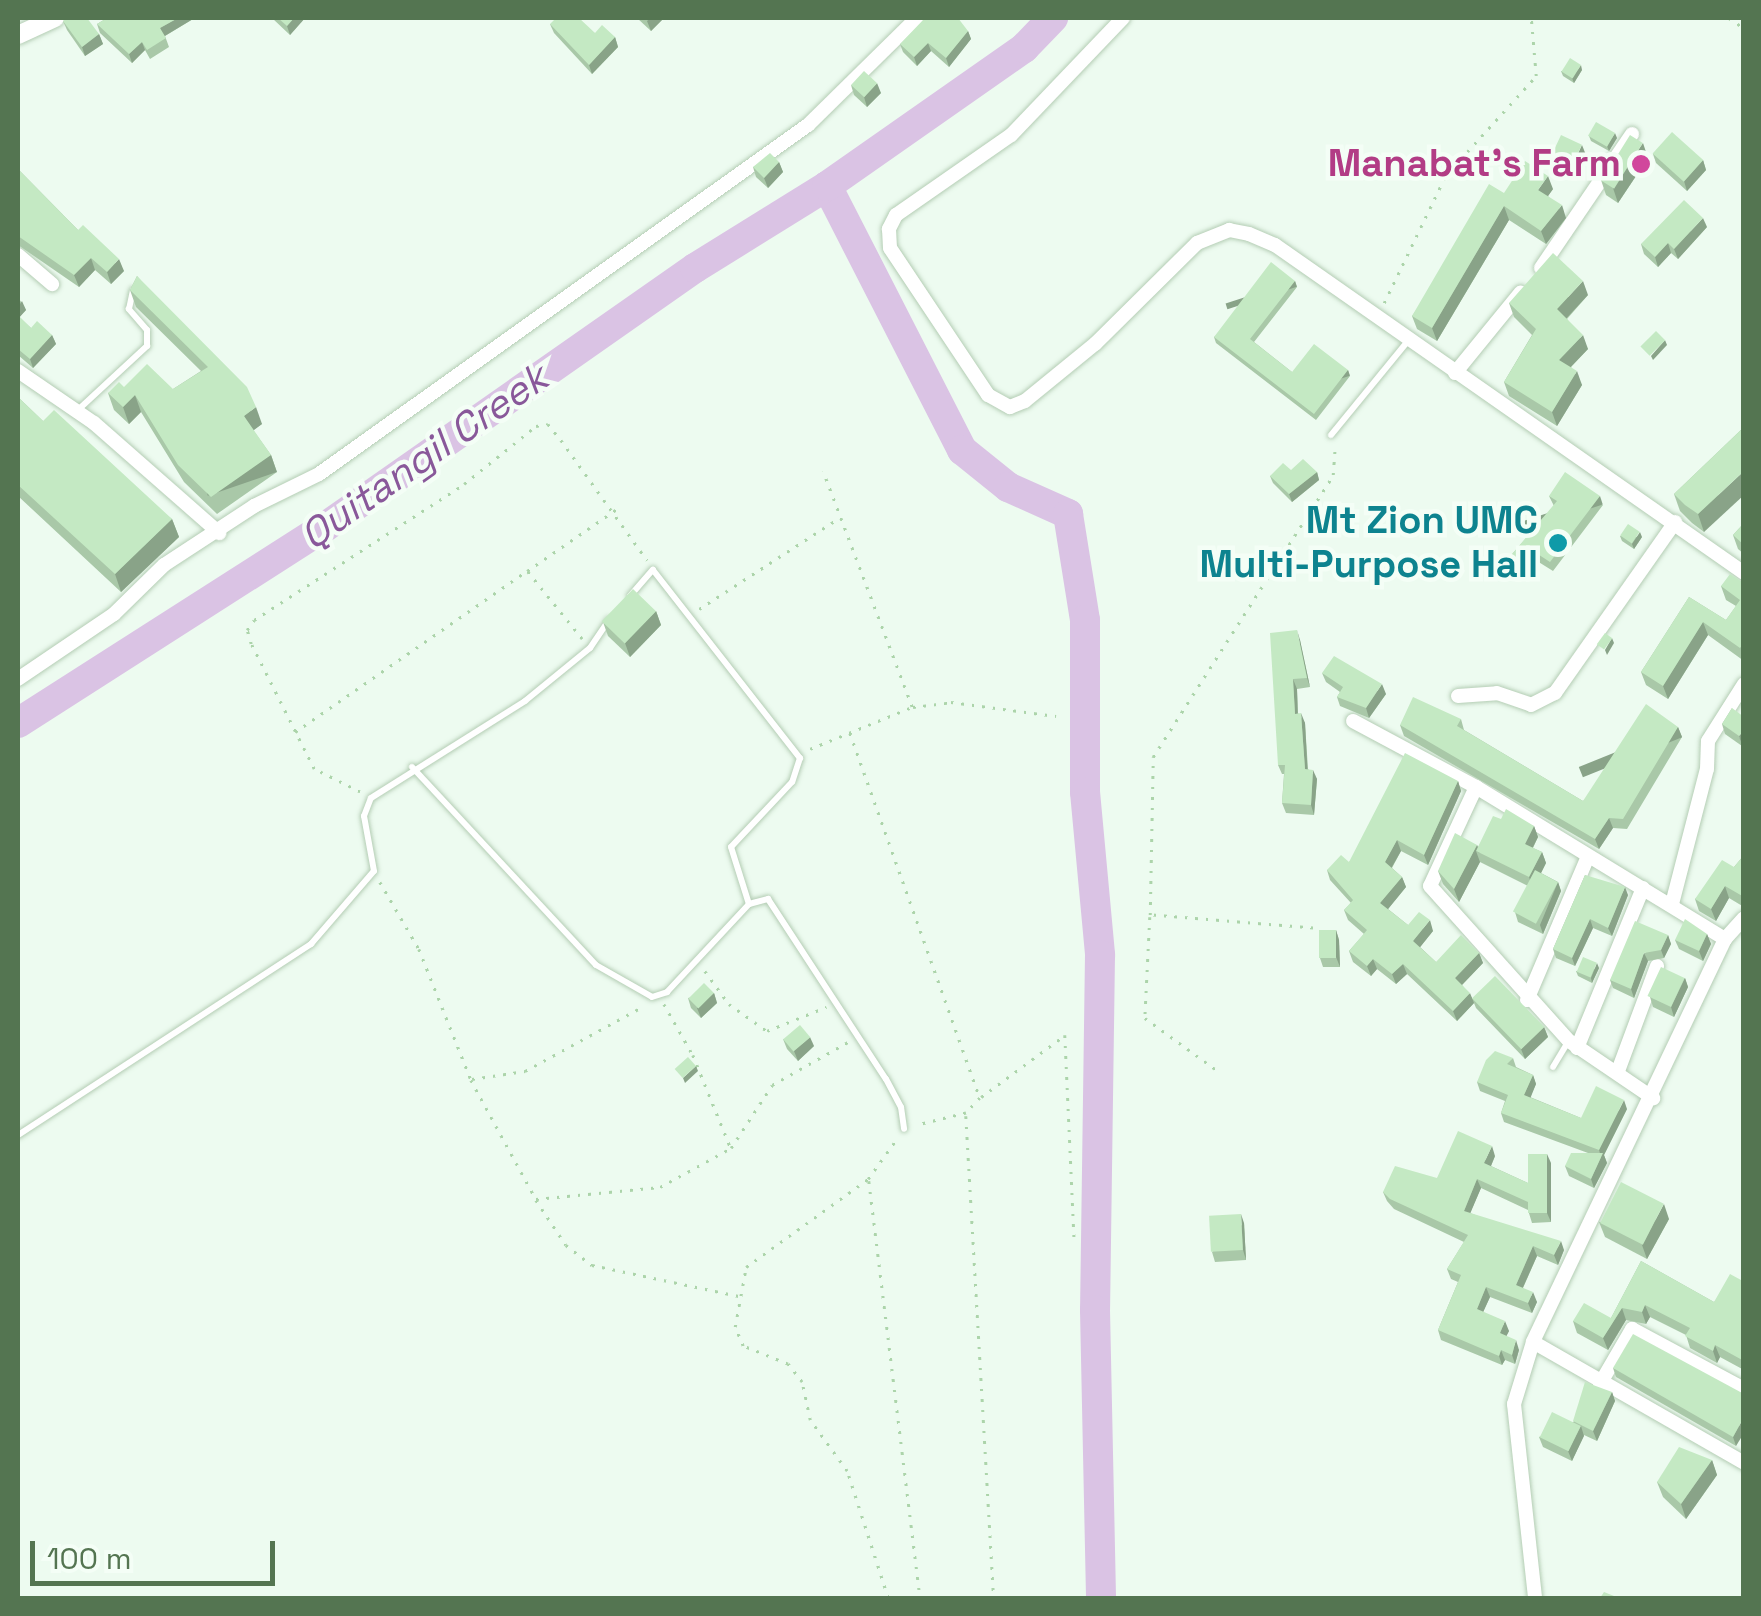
<!DOCTYPE html>
<html>
<head>
<meta charset="utf-8">
<style>
	body { margin:0 }
	#map { position:relative; width:1761px; height:1616px; overflow:hidden; background:#edfbf0; font-family:"Space Grotesk",sans-serif }
	div>[style] { position:absolute }
	[style*='--x'] { left:calc(var(--x)*1px); top:calc(var(--y)*1px); width:calc(var(--w)*1px); rotate:calc(var(--a)*1deg) }
	.river>* { height:30px; margin:-15px; padding:0 15px; transform-origin:15px; border-radius:15px; background:#dac3e4 }
	.path>* { height:2.5px; margin-top:-1.25px; transform-origin:0; background:repeating-linear-gradient(90deg,#acd4aa 0 2.5px,transparent 0 10.5px) }
	.roads { filter:drop-shadow(0 0 2px #b4cdb4) drop-shadow(0 0 2px #b4cdb4) }
	.lane>* { height:6px; margin:-3px; padding:0 3px; transform-origin:3px; border-radius:3px; background:#fff }
	.street>* { height:14px; margin:-7px; padding:0 7px; transform-origin:7px; border-radius:7px; background:#fff }
	.secondary>* { height:18px; margin:-9px; padding:0 9px; transform-origin:9px; border-radius:9px; background:#fff }
	.wall>* { inset:0; background:#a9c8a8 }
	.shaded-wall>* { inset:0; background:#89a388; transform-origin:0 0 }
	.building>* { inset:0; background:#c4e9c3; transform-origin:0 0 }
	.dots>* { width:28px; height:28px; translate:-50% -50%; box-sizing:border-box; border:5px solid #f4fef6; border-radius:50% }
	span { translate:-50% -50%; white-space:nowrap; text-align:center; line-height:1.15; -webkit-text-stroke:9px #f4fef6; paint-order:stroke }
	.hotel-label { font-size:38px; color:#b23c85; font-weight:700 }
	.right { translate:-100% -50%; text-align:right }
	.culture-label { font-size:38px; color:#0d838f; font-weight:700 }
	.water-label { font-size:40px; color:#89589a; font-style:italic }
	.frame { position:absolute; inset:0; border:20px solid #547551; pointer-events:none }
	.scale { position:absolute; left:30px; top:1541px; width:245px; height:45px; box-sizing:border-box; border:5px solid #547551; border-top:0; padding-left:12px; font-size:30px; line-height:35px; white-space:nowrap; color:#547551; -webkit-text-stroke:8px #f4fef6; paint-order:stroke }
</style>
</head>
<body>
<div id="map">
	<div class="river">
		<div style="--x:827;--y:186;--w:297;--a:62.9"></div>
		<div style="--x:962;--y:450;--w:59;--a:38.8"></div>
		<div style="--x:1008;--y:487;--w:66;--a:24.2"></div>
		<div style="--x:1068;--y:514;--w:107;--a:80.9"></div>
		<div style="--x:1085;--y:620;--w:172;--a:90"></div>
		<div style="--x:1085;--y:792;--w:164;--a:84.7"></div>
		<div style="--x:1100;--y:955;--w:355;--a:90.8"></div>
		<div style="--x:1095;--y:1310;--w:288;--a:88.8"></div>
		<div style="--x:18;--y:723;--w:364;--a:-32.6"></div>
		<div style="--x:325;--y:527;--w:452;--a:-35"></div>
		<div style="--x:695;--y:268;--w:155;--a:-31.8"></div>
		<div style="--x:827;--y:186;--w:241;--a:-35"></div>
		<div style="--x:1024;--y:48;--w:42;--a:-46"></div>
	</div>
	<div class="path">
		<div style="--x:1729;--y:18;--w:18;--a:34"></div>
		<div style="--x:1384;--y:303;--w:142;--a:-64.2"></div>
		<div style="--x:1446;--y:175;--w:134;--a:-47.7"></div>
		<div style="--x:1536;--y:76;--w:58;--a:-94.9"></div>
		<div style="--x:699;--y:609;--w:167;--a:-33"></div>
		<div style="--x:582;--y:639;--w:87;--a:-129"></div>
		<div style="--x:527;--y:571;--w:109;--a:-34.6"></div>
		<div style="--x:913;--y:707;--w:38;--a:-7"></div>
		<div style="--x:951;--y:702;--w:106;--a:7.6"></div>
		<div style="--x:295;--y:732;--w:282;--a:-34.8"></div>
		<div style="--x:850;--y:733;--w:387;--a:70.4"></div>
		<div style="--x:980;--y:1098;--w:21;--a:133"></div>
		<div style="--x:966;--y:1113;--w:50;--a:166.2"></div>
		<div style="--x:810;--y:749;--w:110;--a:-22.4"></div>
		<div style="--x:912;--y:707;--w:252;--a:-110.7"></div>
		<div style="--x:360;--y:792;--w:51;--a:-153.4"></div>
		<div style="--x:314;--y:769;--w:140;--a:-116.7"></div>
		<div style="--x:251;--y:644;--w:15;--a:-106"></div>
		<div style="--x:247;--y:630;--w:12;--a:-55"></div>
		<div style="--x:254;--y:620;--w:250;--a:-32.9"></div>
		<div style="--x:464;--y:484;--w:92;--a:-38.9"></div>
		<div style="--x:536;--y:426;--w:12;--a:-9"></div>
		<div style="--x:548;--y:424;--w:21;--a:51"></div>
		<div style="--x:561;--y:440;--w:148;--a:54.4"></div>
		<div style="--x:380;--y:882;--w:78;--a:59.8"></div>
		<div style="--x:419;--y:949;--w:141;--a:68.3"></div>
		<div style="--x:471;--y:1080;--w:136;--a:61.4"></div>
		<div style="--x:536;--y:1199;--w:125;--a:-5.5"></div>
		<div style="--x:660;--y:1187;--w:81;--a:-28.8"></div>
		<div style="--x:731;--y:1148;--w:75;--a:-56.9"></div>
		<div style="--x:772;--y:1085;--w:87;--a:-29.5"></div>
		<div style="--x:1150;--y:917;--w:101;--a:92.8"></div>
		<div style="--x:1145;--y:1018;--w:90;--a:36"></div>
		<div style="--x:1313;--y:928;--w:164;--a:-175.4"></div>
		<div style="--x:1150;--y:915;--w:158;--a:-88.9"></div>
		<div style="--x:1153;--y:757;--w:335;--a:-57.4"></div>
		<div style="--x:1333;--y:475;--w:29;--a:-86"></div>
		<div style="--x:705;--y:971;--w:41;--a:54"></div>
		<div style="--x:729;--y:1004;--w:47;--a:35.4"></div>
		<div style="--x:767;--y:1031;--w:64;--a:-22.1"></div>
		<div style="--x:664;--y:1004;--w:59;--a:60.4"></div>
		<div style="--x:693;--y:1055;--w:98;--a:67.9"></div>
		<div style="--x:472;--y:1079;--w:54;--a:-8.6"></div>
		<div style="--x:525;--y:1071;--w:133;--a:-28.7"></div>
		<div style="--x:981;--y:1097;--w:104;--a:-36.4"></div>
		<div style="--x:1065;--y:1035;--w:202;--a:87.4"></div>
		<div style="--x:966;--y:1116;--w:483;--a:86.7"></div>
		<div style="--x:869;--y:1181;--w:420;--a:83"></div>
		<div style="--x:536;--y:1200;--w:54;--a:56.3"></div>
		<div style="--x:566;--y:1245;--w:33;--a:38"></div>
		<div style="--x:592;--y:1265;--w:150;--a:11.9"></div>
		<div style="--x:888;--y:1598;--w:133;--a:-107.9"></div>
		<div style="--x:847;--y:1471;--w:63;--a:-126"></div>
		<div style="--x:810;--y:1420;--w:39;--a:-102"></div>
		<div style="--x:802;--y:1382;--w:23;--a:-128"></div>
		<div style="--x:788;--y:1364;--w:48;--a:-158.2"></div>
		<div style="--x:743;--y:1346;--w:21;--a:-113"></div>
		<div style="--x:735;--y:1327;--w:61;--a:-79.6"></div>
		<div style="--x:746;--y:1267;--w:150;--a:-35.8"></div>
		<div style="--x:868;--y:1179;--w:48;--a:-54.3"></div>
	</div>
	<div class="roads">
		<div class="lane">
			<div style="--x:79;--y:409;--w:93;--a:-42.8"></div>
			<div style="--x:147;--y:346;--w:16;--a:-90"></div>
			<div style="--x:147;--y:330;--w:28;--a:-131"></div>
			<div style="--x:129;--y:309;--w:19;--a:-78"></div>
			<div style="--x:1331;--y:435;--w:122;--a:-50.7"></div>
			<div style="--x:630;--y:596;--w:35;--a:-49"></div>
			<div style="--x:653;--y:570;--w:239;--a:52"></div>
			<div style="--x:800;--y:758;--w:25;--a:108"></div>
			<div style="--x:792;--y:782;--w:89;--a:133.2"></div>
			<div style="--x:731;--y:847;--w:60;--a:72.5"></div>
			<div style="--x:412;--y:767;--w:270;--a:47.1"></div>
			<div style="--x:596;--y:965;--w:64;--a:29.7"></div>
			<div style="--x:652;--y:997;--w:16;--a:-18"></div>
			<div style="--x:667;--y:992;--w:120;--a:-47"></div>
			<div style="--x:749;--y:904;--w:20;--a:-15"></div>
			<div style="--x:768;--y:899;--w:215;--a:56.8"></div>
			<div style="--x:886;--y:1079;--w:32;--a:62"></div>
			<div style="--x:901;--y:1107;--w:22;--a:82"></div>
			<div style="--x:1553;--y:1067;--w:29;--a:-59"></div>
			<div style="--x:18;--y:1135;--w:350;--a:-33.1"></div>
			<div style="--x:311;--y:944;--w:96;--a:-49.2"></div>
			<div style="--x:374;--y:871;--w:56;--a:-100.3"></div>
			<div style="--x:364;--y:816;--w:19;--a:-69"></div>
			<div style="--x:371;--y:798;--w:182;--a:-32.2"></div>
			<div style="--x:525;--y:701;--w:84;--a:-39.2"></div>
			<div style="--x:590;--y:648;--w:34;--a:-56"></div>
		</div>
		<div class="street">
			<div style="--x:1123;--y:18;--w:162;--a:133.7"></div>
			<div style="--x:1011;--y:135;--w:140;--a:145.2"></div>
			<div style="--x:896;--y:215;--w:16;--a:117"></div>
			<div style="--x:889;--y:229;--w:19;--a:87"></div>
			<div style="--x:890;--y:248;--w:177;--a:56.3"></div>
			<div style="--x:988;--y:395;--w:25;--a:29"></div>
			<div style="--x:1010;--y:407;--w:16;--a:-22"></div>
			<div style="--x:1025;--y:401;--w:90;--a:-39.2"></div>
			<div style="--x:1095;--y:344;--w:144;--a:-44.7"></div>
			<div style="--x:1197;--y:243;--w:35;--a:-22"></div>
			<div style="--x:1229;--y:230;--w:20;--a:11"></div>
			<div style="--x:1249;--y:234;--w:28;--a:23"></div>
			<div style="--x:1275;--y:245;--w:572;--a:34.97"></div>
			<div style="--x:18;--y:255;--w:45;--a:40.5"></div>
			<div style="--x:1541;--y:268;--w:162;--a:-55.8"></div>
			<div style="--x:18;--y:371;--w:92;--a:34.4"></div>
			<div style="--x:94;--y:423;--w:167;--a:41.3"></div>
			<div style="--x:1455;--y:373;--w:104;--a:-50.8"></div>
			<div style="--x:18;--y:679;--w:116;--a:-34.1"></div>
			<div style="--x:114;--y:614;--w:70;--a:-44.4"></div>
			<div style="--x:164;--y:565;--w:108;--a:-33.2"></div>
			<div style="--x:254;--y:506;--w:72;--a:-26.2"></div>
			<div style="--x:319;--y:474;--w:601;--a:-35.52"></div>
			<div style="--x:808;--y:125;--w:153;--a:-44.5"></div>
			<div style="--x:1458;--y:696;--w:39;--a:-4"></div>
			<div style="--x:1497;--y:693;--w:36;--a:19"></div>
			<div style="--x:1531;--y:705;--w:27;--a:-27"></div>
			<div style="--x:1555;--y:693;--w:209;--a:-54.9"></div>
			<div style="--x:1353;--y:721;--w:140;--a:28.2"></div>
			<div style="--x:1476;--y:787;--w:292;--a:31.4"></div>
			<div style="--x:1725;--y:939;--w:446;--a:115.5"></div>
			<div style="--x:1533;--y:1342;--w:65;--a:107"></div>
			<div style="--x:1514;--y:1404;--w:195;--a:83.8"></div>
			<div style="--x:1476;--y:787;--w:109;--a:114.9"></div>
			<div style="--x:1430;--y:886;--w:208;--a:48.1"></div>
			<div style="--x:1569;--y:1041;--w:102;--a:34.2"></div>
			<div style="--x:1672;--y:904;--w:139;--a:-75.5"></div>
			<div style="--x:1707;--y:769;--w:28;--a:-88"></div>
			<div style="--x:1708;--y:741;--w:67;--a:-57.7"></div>
			<div style="--x:1725;--y:939;--w:28;--a:-48"></div>
			<div style="--x:1527;--y:1000;--w:156;--a:-67"></div>
			<div style="--x:1577;--y:1048;--w:173;--a:-67.6"></div>
			<div style="--x:1618;--y:1071;--w:112;--a:-69.6"></div>
			<div style="--x:1533;--y:1342;--w:243;--a:29.8"></div>
			<div style="--x:1600;--y:1384;--w:64;--a:-59.8"></div>
			<div style="--x:1632;--y:1329;--w:127;--a:28.2"></div>
		</div>
		<div class="secondary">
			<div style="--x:18;--y:35;--w:41;--a:-24.7"></div>
		</div>
	</div>
	<div class="wall">
		<div style="clip-path:polygon(107px 18px,193px 18px,193px 19px,165px 36px,169px 47px,150px 59px,145px 50px,132px 63px,100px 33px,97px 24px)"></div>
		<div style="clip-path:polygon(272px 18px,305px 18px,290px 35px)"></div>
		<div style="clip-path:polygon(637px 18px,664px 18px,651px 31px)"></div>
		<div style="clip-path:polygon(63px 21px,99px 34px,103px 44px,85px 56px,67px 30px)"></div>
		<div style="clip-path:polygon(550px 24px,615px 37px,618px 47px,592px 74px,554px 33px)"></div>
		<div style="clip-path:polygon(968px 31px,971px 39px,949px 67px,931px 51px,917px 66px,903px 52px,900px 44px)"></div>
		<div style="clip-path:polygon(1582px 70px,1574px 83px,1563px 76px,1561px 71px)"></div>
		<div style="clip-path:polygon(851px 85px,881px 93px,867px 107px,854px 95px)"></div>
		<div style="clip-path:polygon(1589px 136px,1617px 138px,1609px 151px,1591px 141px)"></div>
		<div style="clip-path:polygon(1552px 154px,1586px 155px,1576px 174px,1555px 163px)"></div>
		<div style="clip-path:polygon(1653px 154px,1703px 160px,1706px 170px,1687px 191px,1656px 163px)"></div>
		<div style="clip-path:polygon(1648px 158px,1618px 203px,1606px 195px,1601px 180px)"></div>
		<div style="clip-path:polygon(779px 162px,783px 172px,768px 188px,756px 177px,753px 167px)"></div>
		<div style="clip-path:polygon(18px 169px,78px 230px,124px 271px,111px 284px,95px 270px,79px 287px,18px 245px)"></div>
		<div style="clip-path:polygon(1553px 189px,1548px 196px,1566px 218px,1546px 244px,1509px 220px,1437px 341px,1417px 329px,1412px 316px,1504px 193px)"></div>
		<div style="clip-path:polygon(1707px 227px,1678px 259px,1671px 253px,1658px 267px,1644px 254px,1641px 244px)"></div>
		<div style="clip-path:polygon(137px 276px,262px 424px,253px 430px,271px 455px,277px 472px,217px 514px,184px 482px,141px 412px,129px 424px,114px 410px,108px 393px,124px 387px,173px 389px,201px 371px,136px 307px,130px 290px)"></div>
		<div style="clip-path:polygon(1295px 281px,1297px 287px,1254px 342px,1292px 372px,1348px 370px,1350px 376px,1316px 420px,1216px 343px,1214px 337px)"></div>
		<div style="clip-path:polygon(1588px 295px,1567px 319px,1588px 349px,1571px 367px,1582px 385px,1557px 426px,1509px 396px,1504px 382px,1532px 335px,1514px 317px,1509px 303px)"></div>
		<div style="clip-path:polygon(18px 297px,26px 310px,19px 317px,31px 328px,52px 335px,56px 344px,33px 368px,18px 355px)"></div>
		<div style="clip-path:polygon(18px 397px,43px 421px,172px 519px,179px 537px,121px 592px,18px 496px)"></div>
		<div style="clip-path:polygon(1744px 427px,1704px 532px,1692px 523px,1680px 511px,1674px 494px)"></div>
		<div style="clip-path:polygon(1291px 470px,1317px 472px,1319px 480px,1292px 502px,1273px 483px,1270px 476px)"></div>
		<div style="clip-path:polygon(1549px 496px,1603px 505px,1553px 571px,1537px 561px,1524px 579px,1511px 569px,1507px 560px,1554px 506px)"></div>
		<div style="clip-path:polygon(1744px 523px,1744px 554px,1738px 549px,1733px 535px)"></div>
		<div style="clip-path:polygon(1620px 536px,1642px 537px,1634px 549px,1622px 541px)"></div>
		<div style="clip-path:polygon(1744px 583px,1744px 661px,1708px 635px,1668px 699px,1646px 685px,1641px 672px,1689px 597px,1726px 620px,1736px 606px,1726px 600px,1721px 586px)"></div>
		<div style="clip-path:polygon(656px 611px,661px 625px,630px 657px,608px 636px,603px 622px)"></div>
		<div style="clip-path:polygon(1300px 640px,1310px 687px,1297px 689px,1298px 713px,1305px 723px,1308px 769px,1317px 779px,1314px 815px,1286px 813px,1282px 803px,1284px 774px,1282px 774px,1278px 765px)"></div>
		<div style="clip-path:polygon(1322px 673px,1386px 694px,1369px 718px,1340px 706px,1337px 697px,1340px 692px,1326px 682px)"></div>
		<div style="clip-path:polygon(1732px 708px,1742px 746px,1725px 734px,1722px 724px)"></div>
		<div style="clip-path:polygon(1461px 719px,1464px 730px,1583px 801px,1678px 727px,1682px 737px,1627px 829px,1613px 828px,1599px 849px,1404px 736px,1400px 725px)"></div>
		<div style="clip-path:polygon(1458px 781px,1461px 791px,1428px 865px,1401px 851px,1392px 868px,1402px 877px,1406px 887px,1388px 909px,1408px 925px,1433px 931px,1420px 947px,1436px 962px,1479px 953px,1483px 963px,1462px 985px,1472px 998px,1544px 1027px,1548px 1037px,1525px 1059px,1476px 1008px,1474px 1003px,1457px 1021px,1407px 974px,1396px 984px,1377px 969px,1371px 976px,1353px 962px,1349px 951px,1364px 934px,1348px 920px,1344px 910px,1351px 903px,1330px 880px,1327px 870px,1349px 862px)"></div>
		<div style="clip-path:polygon(1501px 819px,1534px 826px,1538px 837px,1533px 848px,1542px 852px,1546px 863px,1541px 873px,1558px 882px,1561px 891px,1543px 934px,1518px 922px,1515px 912px,1528px 886px,1480px 862px,1459px 902px,1443px 884px,1438px 871px,1477px 845px,1478px 847px)"></div>
		<div style="clip-path:polygon(1744px 855px,1744px 907px,1729px 898px,1716px 921px,1699px 911px,1695px 899px,1734px 867px)"></div>
		<div style="clip-path:polygon(1585px 875px,1628px 895px,1612px 936px,1593px 928px,1575px 966px,1556px 958px,1553px 949px)"></div>
		<div style="clip-path:polygon(1336px 930px,1339px 940px,1340px 967px,1323px 967px,1320px 958px)"></div>
		<div style="clip-path:polygon(1707px 934px,1711px 944px,1703px 961px,1679px 949px,1675px 940px)"></div>
		<div style="clip-path:polygon(1668px 935px,1671px 944px,1664px 958px,1648px 961px,1634px 998px,1613px 988px,1610px 980px)"></div>
		<div style="clip-path:polygon(1599px 968px,1592px 983px,1578px 976px,1576px 971px)"></div>
		<div style="clip-path:polygon(1685px 978px,1688px 987px,1674px 1017px,1653px 1007px,1650px 997px)"></div>
		<div style="clip-path:polygon(714px 993px,717px 1003px,701px 1018px,691px 1008px,688px 998px)"></div>
		<div style="clip-path:polygon(783px 1039px,814px 1046px,798px 1061px,787px 1049px)"></div>
		<div style="clip-path:polygon(1513px 1058px,1516px 1067px,1533px 1075px,1536px 1084px,1530px 1097px,1581px 1118px,1627px 1109px,1604px 1155px,1607px 1163px,1594px 1188px,1569px 1176px,1565px 1166px,1588px 1153px,1504px 1122px,1501px 1113px,1505px 1101px,1480px 1091px,1477px 1082px)"></div>
		<div style="clip-path:polygon(1495px 1156px,1491px 1166px,1528px 1183px,1551px 1163px,1551px 1222px,1532px 1223px,1528px 1210px,1481px 1188px,1470px 1213px,1564px 1250px,1558px 1265px,1537px 1256px,1523px 1288px,1537px 1302px,1532px 1313px,1490px 1297px,1483px 1312px,1509px 1331px,1506px 1336px,1519px 1350px,1515px 1364px,1505px 1360px,1502px 1365px,1441px 1340px,1438px 1330px,1458px 1282px,1451px 1279px,1447px 1269px,1464px 1242px,1394px 1209px,1387px 1201px,1383px 1192px,1437px 1178px)"></div>
		<div style="clip-path:polygon(1669px 1219px,1647px 1259px,1605px 1237px,1599px 1222px)"></div>
		<div style="clip-path:polygon(1244px 1223px,1246px 1260px,1215px 1262px,1212px 1252px)"></div>
		<div style="clip-path:polygon(1641px 1261px,1714px 1302px,1741px 1280px,1744px 1276px,1744px 1370px,1720px 1357px,1717px 1363px,1690px 1348px,1686px 1335px,1650px 1317px,1646px 1324px,1626px 1320px,1608px 1350px,1577px 1333px,1573px 1321px,1611px 1318px)"></div>
		<div style="clip-path:polygon(1613px 1368px,1744px 1394px,1736px 1446px,1616px 1377px)"></div>
		<div style="clip-path:polygon(1612px 1392px,1615px 1401px,1597px 1441px,1584px 1435px,1572px 1461px,1543px 1447px,1539px 1437px,1573px 1422px)"></div>
		<div style="clip-path:polygon(1712px 1460px,1717px 1475px,1686px 1519px,1663px 1497px,1657px 1482px)"></div>
	</div>
	<div class="shaded-wall">
		<div style="clip-path:polygon(178px 18px,193px 18px,193px 19px,163px 37px,160px 28px)"></div>
		<div style="clip-path:polygon(294px 18px,305px 18px,290px 35px,287px 26px)"></div>
		<div style="clip-path:polygon(651px 18px,664px 18px,651px 31px,647px 21px)"></div>
		<div style="clip-path:polygon(968px 31px,971px 39px,949px 67px,946px 58px)"></div>
		<div style="clip-path:polygon(99px 34px,103px 44px,85px 56px,82px 47px)"></div>
		<div style="clip-path:polygon(615px 37px,618px 47px,592px 74px,589px 65px)"></div>
		<div style="clip-path:polygon(142px 42px,145px 50px,132px 63px,129px 54px)"></div>
		<div style="clip-path:polygon(928px 43px,931px 51px,917px 66px,914px 57px)"></div>
		<div style="clip-path:polygon(1581px 65px,1582px 70px,1574px 83px,1572px 78px)"></div>
		<div style="clip-path:polygon(877px 83px,881px 93px,867px 107px,864px 97px)"></div>
		<div style="clip-path:polygon(1615px 133px,1617px 138px,1609px 151px,1607px 146px)"></div>
		<div style="clip-path:polygon(1643px 143px,1648px 158px,1618px 203px,1613px 188px)"></div>
		<div style="clip-path:polygon(1582px 145px,1586px 155px,1576px 174px,1573px 164px)"></div>
		<div style="clip-path:polygon(1703px 160px,1706px 170px,1687px 191px,1684px 181px)"></div>
		<div style="clip-path:polygon(779px 162px,783px 172px,768px 188px,764px 178px)"></div>
		<div style="clip-path:polygon(1548px 176px,1553px 189px,1543px 203px,1538px 190px)"></div>
		<div style="clip-path:polygon(1562px 205px,1566px 218px,1546px 244px,1541px 231px)"></div>
		<div style="clip-path:polygon(1504px 206px,1509px 220px,1437px 341px,1432px 328px)"></div>
		<div style="clip-path:polygon(1703px 218px,1707px 227px,1678px 259px,1674px 249px)"></div>
		<div style="clip-path:polygon(1668px 243px,1671px 253px,1658px 267px,1655px 257px)"></div>
		<div style="clip-path:polygon(91px 258px,95px 270px,79px 287px,74px 275px)"></div>
		<div style="clip-path:polygon(119px 259px,124px 271px,111px 284px,107px 272px)"></div>
		<div style="left:1295px;top:281px;width:6px;height:73px;rotate:72deg"></div>
		<div style="clip-path:polygon(1583px 281px,1588px 295px,1562px 323px,1557px 309px)"></div>
		<div style="clip-path:polygon(22px 301px,26px 310px,18px 319px,18px 307px)"></div>
		<div style="clip-path:polygon(52px 335px,56px 344px,33px 368px,30px 359px)"></div>
		<div style="clip-path:polygon(1583px 335px,1588px 349px,1564px 374px,1559px 360px)"></div>
		<div style="clip-path:polygon(1665px 340px,1667px 345px,1653px 360px,1651px 356px)"></div>
		<div style="left:1348px;top:370px;width:6px;height:56px;rotate:72deg"></div>
		<div style="clip-path:polygon(1577px 371px,1582px 385px,1557px 426px,1552px 412px)"></div>
		<div style="clip-path:polygon(135px 395px,141px 412px,129px 424px,123px 407px)"></div>
		<div style="clip-path:polygon(256px 407px,262px 424px,250px 433px,244px 416px)"></div>
		<div style="left:271px;top:455px;width:18px;height:73px;rotate:71deg"></div>
		<div style="clip-path:polygon(1744px 471px,1744px 495px,1704px 532px,1698px 514px)"></div>
		<div style="clip-path:polygon(1317px 472px,1319px 480px,1292px 502px,1289px 494px)"></div>
		<div style="left:1600px;top:496px;width:9px;height:83px;rotate:72deg"></div>
		<div style="clip-path:polygon(172px 519px,179px 537px,121px 592px,115px 574px)"></div>
		<div style="clip-path:polygon(1640px 532px,1642px 537px,1634px 549px,1632px 544px)"></div>
		<div style="clip-path:polygon(1533px 551px,1537px 561px,1524px 579px,1521px 570px)"></div>
		<div style="clip-path:polygon(656px 611px,661px 625px,630px 657px,625px 643px)"></div>
		<div style="clip-path:polygon(1703px 622px,1708px 635px,1668px 699px,1663px 686px)"></div>
		<div style="clip-path:polygon(1297px 630px,1300px 640px,1310px 687px,1307px 678px)"></div>
		<div style="clip-path:polygon(1612px 638px,1614px 643px,1607px 655px,1605px 650px)"></div>
		<div style="clip-path:polygon(1293px 679px,1297px 689px,1298px 723px,1295px 714px)"></div>
		<div style="clip-path:polygon(1382px 684px,1386px 694px,1369px 718px,1366px 708px)"></div>
		<div style="clip-path:polygon(1301px 713px,1305px 723px,1308px 779px,1305px 769px)"></div>
		<div style="left:1678px;top:727px;width:11px;height:107px;rotate:68deg"></div>
		<div style="clip-path:polygon(1744px 730px,1744px 744px,1742px 746px,1739px 736px)"></div>
		<div style="clip-path:polygon(1313px 770px,1317px 779px,1314px 815px,1311px 805px)"></div>
		<div style="clip-path:polygon(1458px 781px,1461px 791px,1428px 865px,1424px 855px)"></div>
		<div style="clip-path:polygon(1609px 818px,1613px 828px,1599px 849px,1595px 839px)"></div>
		<div style="clip-path:polygon(1534px 826px,1538px 837px,1529px 855px,1525px 844px)"></div>
		<div style="clip-path:polygon(1397px 840px,1401px 851px,1389px 872px,1385px 862px)"></div>
		<div style="clip-path:polygon(1477px 845px,1480px 853px,1476px 851px,1480px 862px,1459px 902px,1454px 889px)"></div>
		<div style="clip-path:polygon(1542px 852px,1546px 863px,1533px 889px,1529px 877px)"></div>
		<div style="clip-path:polygon(1402px 877px,1406px 887px,1384px 914px,1380px 903px)"></div>
		<div style="clip-path:polygon(1558px 882px,1561px 891px,1543px 934px,1540px 925px)"></div>
		<div style="clip-path:polygon(1725px 886px,1729px 898px,1716px 921px,1711px 909px)"></div>
		<div style="clip-path:polygon(1625px 887px,1628px 895px,1612px 936px,1608px 928px)"></div>
		<div style="clip-path:polygon(1590px 919px,1593px 928px,1575px 966px,1572px 958px)"></div>
		<div style="clip-path:polygon(1430px 920px,1433px 931px,1417px 951px,1413px 941px)"></div>
		<div style="clip-path:polygon(1336px 930px,1339px 940px,1340px 967px,1336px 957px)"></div>
		<div style="clip-path:polygon(1707px 934px,1711px 944px,1703px 961px,1699px 951px)"></div>
		<div style="clip-path:polygon(1668px 935px,1671px 944px,1664px 958px,1661px 950px)"></div>
		<div style="clip-path:polygon(1479px 953px,1483px 963px,1459px 988px,1455px 978px)"></div>
		<div style="clip-path:polygon(1644px 953px,1648px 961px,1634px 998px,1631px 989px)"></div>
		<div style="clip-path:polygon(1373px 959px,1377px 969px,1371px 976px,1367px 966px)"></div>
		<div style="clip-path:polygon(1597px 963px,1599px 968px,1592px 983px,1591px 978px)"></div>
		<div style="clip-path:polygon(1403px 964px,1407px 974px,1396px 984px,1392px 974px)"></div>
		<div style="clip-path:polygon(1685px 978px,1688px 987px,1674px 1017px,1671px 1007px)"></div>
		<div style="clip-path:polygon(714px 993px,717px 1003px,701px 1018px,697px 1008px)"></div>
		<div style="clip-path:polygon(1470px 993px,1474px 1003px,1457px 1021px,1453px 1011px)"></div>
		<div style="clip-path:polygon(1544px 1027px,1548px 1037px,1525px 1059px,1521px 1049px)"></div>
		<div style="clip-path:polygon(810px 1037px,814px 1046px,798px 1061px,794px 1051px)"></div>
		<div style="clip-path:polygon(696px 1066px,698px 1071px,685px 1083px,683px 1078px)"></div>
		<div style="clip-path:polygon(1533px 1075px,1536px 1084px,1528px 1104px,1524px 1095px)"></div>
		<div style="clip-path:polygon(1624px 1100px,1627px 1109px,1604px 1155px,1607px 1163px,1594px 1188px,1591px 1179px,1601px 1157px,1599px 1150px)"></div>
		<div style="clip-path:polygon(1492px 1146px,1495px 1156px,1488px 1173px,1484px 1163px)"></div>
		<div style="clip-path:polygon(1547px 1154px,1551px 1163px,1551px 1222px,1547px 1213px)"></div>
		<div style="clip-path:polygon(1477px 1179px,1481px 1188px,1467px 1221px,1464px 1211px)"></div>
		<div style="clip-path:polygon(1664px 1204px,1669px 1219px,1647px 1259px,1642px 1245px)"></div>
		<div style="clip-path:polygon(1241px 1214px,1244px 1223px,1246px 1260px,1243px 1250px)"></div>
		<div style="clip-path:polygon(1561px 1241px,1564px 1250px,1558px 1265px,1554px 1255px)"></div>
		<div style="clip-path:polygon(1533px 1246px,1537px 1256px,1520px 1294px,1516px 1285px)"></div>
		<div style="clip-path:polygon(1486px 1287px,1490px 1297px,1480px 1319px,1477px 1309px)"></div>
		<div style="clip-path:polygon(1533px 1292px,1537px 1302px,1532px 1313px,1528px 1303px)"></div>
		<div style="clip-path:polygon(1645px 1305px,1650px 1317px,1646px 1324px,1642px 1312px)"></div>
		<div style="clip-path:polygon(1622px 1308px,1626px 1320px,1608px 1350px,1603px 1338px)"></div>
		<div style="clip-path:polygon(1505px 1321px,1509px 1331px,1503px 1343px,1500px 1333px)"></div>
		<div style="clip-path:polygon(1516px 1340px,1519px 1350px,1515px 1364px,1512px 1355px)"></div>
		<div style="clip-path:polygon(1715px 1345px,1720px 1357px,1717px 1363px,1713px 1351px)"></div>
		<div style="clip-path:polygon(1501px 1350px,1505px 1360px,1502px 1365px,1499px 1356px)"></div>
		<div style="clip-path:polygon(1612px 1392px,1615px 1401px,1597px 1441px,1593px 1431px)"></div>
		<div style="clip-path:polygon(1744px 1417px,1744px 1433px,1736px 1446px,1733px 1437px)"></div>
		<div style="clip-path:polygon(1581px 1426px,1584px 1436px,1572px 1461px,1568px 1451px)"></div>
		<div style="clip-path:polygon(1712px 1460px,1717px 1475px,1686px 1519px,1681px 1504px)"></div>
	</div>
	<div class="building">
		<div style="clip-path:polygon(67px 18px,87px 18px,99px 34px,82px 47px,63px 21px)"></div>
		<div style="clip-path:polygon(107px 18px,178px 18px,160px 28px,166px 38px,147px 50px,142px 42px,129px 54px,97px 24px)"></div>
		<div style="clip-path:polygon(278px 18px,294px 18px,287px 26px)"></div>
		<div style="clip-path:polygon(556px 18px,579px 18px,595px 33px,602px 25px,615px 37px,589px 65px,550px 24px)"></div>
		<div style="clip-path:polygon(925px 18px,958px 18px,968px 31px,946px 58px,928px 43px,914px 57px,900px 44px)"></div>
		<div style="left:1570px;top:58px;width:13px;height:16px;rotate:32deg"></div>
		<div style="left:864px;top:71px;width:18px;height:19px;rotate:43deg"></div>
		<div style="left:1596px;top:122px;width:22px;height:16px;rotate:30deg"></div>
		<div style="left:1672px;top:132px;width:42px;height:29px;rotate:42deg"></div>
		<div style="left:1561px;top:135px;width:23px;height:21px;rotate:25deg"></div>
		<div style="left:1630px;top:135px;width:15px;height:54px;rotate:32deg"></div>
		<div style="clip-path:polygon(770px 153px,779px 162px,764px 178px,753px 167px)"></div>
		<div style="clip-path:polygon(1525px 161px,1548px 176px,1538px 190px,1562px 205px,1541px 231px,1504px 206px,1432px 328px,1412px 316px,1489px 184px,1504px 193px)"></div>
		<div style="clip-path:polygon(18px 169px,78px 230px,83px 225px,119px 259px,107px 272px,91px 258px,74px 275px,18px 236px)"></div>
		<div style="clip-path:polygon(1684px 200px,1703px 218px,1674px 249px,1668px 243px,1655px 257px,1641px 244px)"></div>
		<div style="clip-path:polygon(1553px 253px,1583px 281px,1557px 309px,1583px 335px,1559px 360px,1577px 371px,1552px 412px,1504px 382px,1536px 329px,1509px 303px)"></div>
		<div style="clip-path:polygon(1271px 262px,1295px 281px,1250px 339px,1292px 372px,1314px 344px,1348px 370px,1314px 414px,1214px 337px)"></div>
		<div style="clip-path:polygon(137px 276px,247px 387px,256px 407px,244px 416px,271px 455px,211px 497px,178px 465px,135px 395px,123px 407px,108px 393px,119px 382px,124px 387px,147px 364px,173px 389px,208px 367px,130px 290px)"></div>
		<div style="clip-path:polygon(18px 315px,31px 328px,37px 321px,52px 335px,30px 359px,18px 349px)"></div>
		<div style="left:1656px;top:331px;width:13px;height:22px;rotate:45deg"></div>
		<div style="clip-path:polygon(18px 397px,43px 421px,54px 410px,172px 519px,115px 574px,18px 485px)"></div>
		<div style="clip-path:polygon(1744px 427px,1744px 471px,1698px 514px,1685px 505px,1674px 494px)"></div>
		<div style="clip-path:polygon(1303px 459px,1317px 472px,1289px 494px,1270px 476px,1283px 463px,1291px 470px)"></div>
		<div style="clip-path:polygon(1565px 472px,1600px 496px,1550px 562px,1533px 551px,1521px 570px,1507px 560px,1557px 501px,1549px 496px)"></div>
		<div style="clip-path:polygon(1744px 523px,1744px 545px,1733px 535px)"></div>
		<div style="left:1628px;top:524px;width:14px;height:14px;rotate:34deg"></div>
		<div style="clip-path:polygon(1730px 574px,1744px 583px,1744px 643px,1740px 648px,1703px 622px,1663px 686px,1641px 672px,1689px 597px,1726px 620px,1740px 600px,1721px 586px)"></div>
		<div style="left:633px;top:589px;width:32px;height:45px;rotate:44deg"></div>
		<div style="clip-path:polygon(1297px 630px,1307px 678px,1293px 679px,1295px 714px,1301px 713px,1305px 769px,1313px 770px,1311px 805px,1282px 803px,1285px 765px,1278px 765px,1270px 633px)"></div>
		<div style="left:1605px;top:633px;width:9px;height:14px;rotate:36deg"></div>
		<div style="clip-path:polygon(1334px 656px,1382px 684px,1366px 708px,1337px 697px,1343px 687px,1322px 673px)"></div>
		<div style="clip-path:polygon(1413px 697px,1461px 719px,1457px 726px,1583px 801px,1646px 704px,1678px 727px,1623px 819px,1609px 818px,1595px 839px,1400px 725px)"></div>
		<div style="clip-path:polygon(1732px 708px,1744px 717px,1744px 730px,1739px 736px,1722px 724px)"></div>
		<div style="clip-path:polygon(1405px 753px,1458px 781px,1424px 855px,1397px 840px,1385px 862px,1402px 877px,1380px 903px,1408px 925px,1419px 912px,1430px 920px,1413px 941px,1436px 962px,1461px 935px,1479px 953px,1455px 978px,1470px 993px,1453px 1011px,1403px 964px,1392px 974px,1373px 959px,1367px 966px,1349px 951px,1367px 930px,1344px 910px,1353px 900px,1327px 870px,1341px 855px,1349px 862px)"></div>
		<div style="clip-path:polygon(1506px 809px,1534px 826px,1525px 844px,1542px 852px,1529px 877px,1476px 851px,1493px 816px,1501px 819px)"></div>
		<div style="clip-path:polygon(1455px 833px,1477px 845px,1454px 889px,1438px 871px)"></div>
		<div style="clip-path:polygon(1744px 855px,1744px 897px,1725px 886px,1711px 909px,1695px 899px,1722px 860px,1734px 867px)"></div>
		<div style="left:1535px;top:870px;width:26px;height:47px;rotate:28deg"></div>
		<div style="clip-path:polygon(1585px 875px,1625px 887px,1608px 928px,1590px 919px,1572px 958px,1553px 949px)"></div>
		<div style="clip-path:polygon(1685px 919px,1707px 934px,1699px 951px,1675px 940px)"></div>
		<div style="clip-path:polygon(1635px 921px,1668px 935px,1661px 950px,1644px 953px,1631px 989px,1610px 980px)"></div>
		<div style="left:1319px;top:930px;width:17px;height:28px"></div>
		<div style="left:1583px;top:957px;width:15px;height:16px;rotate:23deg"></div>
		<div style="left:1661px;top:967px;width:26px;height:32px;rotate:25deg"></div>
		<div style="left:1495px;top:976px;width:71px;height:32px;rotate:46deg"></div>
		<div style="left:704px;top:983px;width:14px;height:22px;rotate:45deg"></div>
		<div style="left:800px;top:1025px;width:16px;height:22px;rotate:50deg"></div>
		<div style="clip-path:polygon(1495px 1051px,1513px 1058px,1507px 1064px,1533px 1075px,1524px 1095px,1581px 1118px,1596px 1086px,1624px 1100px,1599px 1150px,1501px 1113px,1508px 1095px,1477px 1082px,1486px 1060px)"></div>
		<div style="left:688px;top:1057px;width:12px;height:18px;rotate:48deg"></div>
		<div style="clip-path:polygon(1458px 1131px,1492px 1146px,1484px 1163px,1528px 1183px,1528px 1154px,1547px 1154px,1547px 1213px,1528px 1213px,1528px 1202px,1477px 1179px,1464px 1211px,1561px 1241px,1554px 1255px,1533px 1246px,1516px 1285px,1533px 1292px,1528px 1303px,1486px 1287px,1477px 1309px,1505px 1321px,1500px 1333px,1516px 1340px,1512px 1355px,1501px 1350px,1499px 1356px,1438px 1330px,1461px 1275px,1447px 1269px,1468px 1235px,1390px 1199px,1383px 1192px,1395px 1166px,1437px 1178px)"></div>
		<div style="clip-path:polygon(1571px 1153px,1603px 1153px,1591px 1179px,1565px 1166px)"></div>
		<div style="left:1621px;top:1182px;width:48px;height:46px;rotate:27deg"></div>
		<div style="left:1241px;top:1214px;width:36px;height:32px;rotate:87deg"></div>
		<div style="clip-path:polygon(1641px 1261px,1714px 1302px,1730px 1274px,1741px 1280px,1744px 1276px,1744px 1361px,1715px 1345px,1713px 1351px,1685px 1336px,1690px 1328px,1645px 1305px,1642px 1312px,1622px 1308px,1603px 1338px,1573px 1321px,1584px 1303px,1611px 1318px)"></div>
		<div style="clip-path:polygon(1633px 1334px,1744px 1394px,1744px 1417px,1733px 1437px,1613px 1368px)"></div>
		<div style="clip-path:polygon(1585px 1382px,1612px 1392px,1593px 1431px,1573px 1421px)"></div>
		<div style="left:1552px;top:1412px;width:32px;height:28px;rotate:26deg"></div>
		<div style="clip-path:polygon(1679px 1447px,1712px 1460px,1681px 1504px,1657px 1482px)"></div>
		<div style="clip-path:polygon(1604px 1592px,1619px 1598px,1600px 1598px)"></div>
	</div>
	<div class="dots">
		<div style="left:1641px;top:164px;background:#d1479c"></div>
		<div style="left:1558px;top:543px;background:#0f9aa8"></div>
	</div>
	<div class="hotel-label">
		<span class="right" style="left:1621px;top:164px">Manabat’s Farm</span>
	</div>
	<div class="culture-label">
		<span class="right" style="left:1538px;top:543px">Mt Zion UMC<br>Multi-Purpose Hall</span>
	</div>
	<div class="water-label">
		<span style="left:424px;top:457px;rotate:-35deg">Quitangil Creek</span>
	</div>
	<div class="frame"></div>
	<div class="scale">100 m</div>
</div>
</body>
</html>
